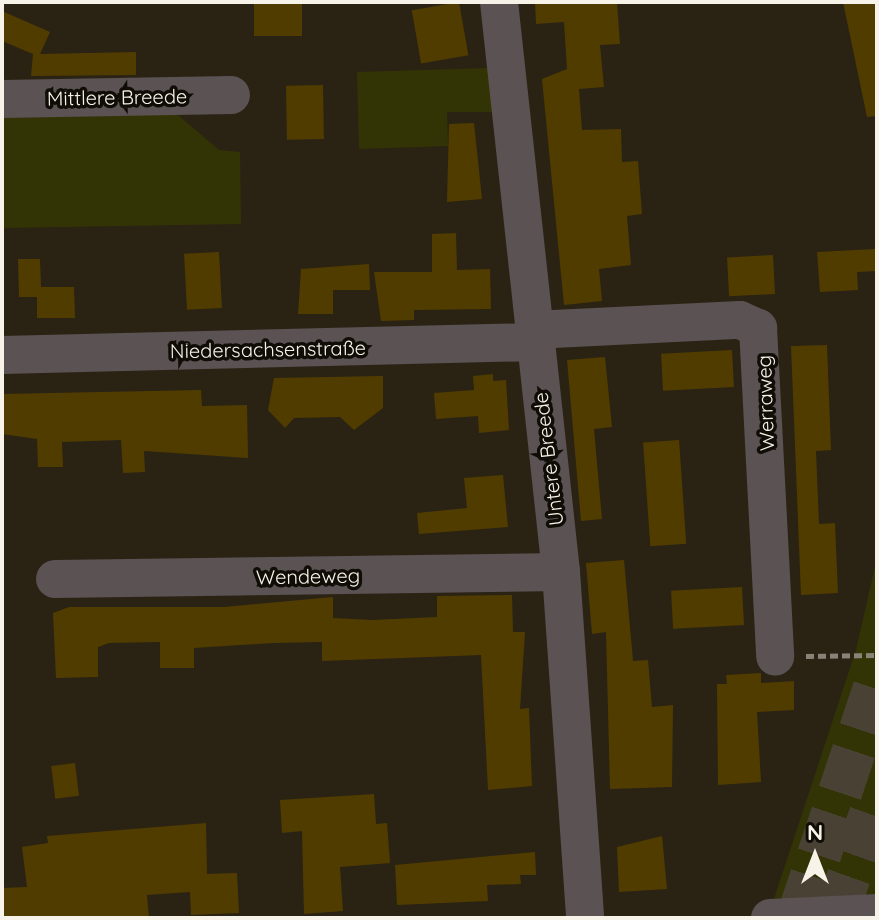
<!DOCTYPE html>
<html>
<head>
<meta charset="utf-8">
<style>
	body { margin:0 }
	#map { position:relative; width:879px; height:920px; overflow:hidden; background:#2a2314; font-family:Quicksand,sans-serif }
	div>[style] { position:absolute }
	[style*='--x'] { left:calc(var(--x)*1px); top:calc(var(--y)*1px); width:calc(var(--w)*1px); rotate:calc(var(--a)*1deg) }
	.green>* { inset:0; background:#333405 }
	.building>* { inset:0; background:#513c00; transform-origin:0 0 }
	.highway-tunnel>* { height:44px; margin-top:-22px; transform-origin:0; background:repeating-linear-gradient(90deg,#494234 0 44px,transparent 0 66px) }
	.path>* { height:5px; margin-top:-2.5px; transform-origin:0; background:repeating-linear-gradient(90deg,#898377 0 8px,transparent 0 12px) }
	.minor>* { height:38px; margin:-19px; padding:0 19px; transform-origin:19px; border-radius:19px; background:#5b5254 }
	span { translate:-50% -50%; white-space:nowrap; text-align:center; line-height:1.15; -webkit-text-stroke:7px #100d07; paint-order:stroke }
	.street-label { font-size:20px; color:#f8f3e9 }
	.frame { position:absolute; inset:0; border:4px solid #f8f3e9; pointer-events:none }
	.north { position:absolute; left:775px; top:816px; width:80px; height:80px; -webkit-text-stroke:6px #100d07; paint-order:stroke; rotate:0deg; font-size:22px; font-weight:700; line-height:32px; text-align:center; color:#f8f3e9 }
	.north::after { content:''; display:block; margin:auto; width:28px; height:36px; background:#f8f3e9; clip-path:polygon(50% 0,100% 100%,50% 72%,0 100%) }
</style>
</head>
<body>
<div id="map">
	<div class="green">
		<div style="clip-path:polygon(491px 68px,492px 112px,447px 112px,448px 146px,359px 149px,357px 72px)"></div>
		<div style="clip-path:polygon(172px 110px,219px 150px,240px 152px,241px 224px,2px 228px,2px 113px)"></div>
		<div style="clip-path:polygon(877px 558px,877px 894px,774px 899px,856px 650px)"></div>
	</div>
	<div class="building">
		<div style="left:254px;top:2px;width:48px;height:34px"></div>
		<div style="left:459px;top:2px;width:54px;height:48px;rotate:80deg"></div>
		<div style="clip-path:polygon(535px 2px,617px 2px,620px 44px,600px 45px,604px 87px,579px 89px,582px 130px,621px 129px,622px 162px,638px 161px,642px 214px,627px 216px,631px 265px,599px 269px,602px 301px,564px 305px,542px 79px,567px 69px,564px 22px,536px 24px)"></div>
		<div style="clip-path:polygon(843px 2px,877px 2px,877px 116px,867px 117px)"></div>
		<div style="clip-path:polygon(2px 11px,50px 32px,40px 54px,136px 52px,136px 75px,31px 76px,33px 54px,2px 41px)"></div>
		<div style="left:323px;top:85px;width:54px;height:37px;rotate:89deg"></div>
		<div style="clip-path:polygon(474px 123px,482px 199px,447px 202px,449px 124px)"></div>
		<div style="clip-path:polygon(456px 233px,457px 270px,490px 269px,491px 309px,414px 310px,414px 320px,381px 321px,374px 272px,432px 272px,432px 234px)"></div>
		<div style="clip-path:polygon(875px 249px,876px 271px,857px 272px,858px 290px,820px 292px,817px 252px)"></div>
		<div style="left:219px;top:252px;width:56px;height:35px;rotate:87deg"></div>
		<div style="left:773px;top:255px;width:39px;height:46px;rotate:87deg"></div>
		<div style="clip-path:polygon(18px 259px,40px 259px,41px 287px,74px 287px,75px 318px,37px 318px,37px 297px,19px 297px)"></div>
		<div style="clip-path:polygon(369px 264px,370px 290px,333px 290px,333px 314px,298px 314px,301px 269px)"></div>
		<div style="clip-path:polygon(827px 345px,831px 450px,816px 451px,819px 524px,835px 523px,838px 593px,801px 595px,791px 346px)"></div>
		<div style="left:732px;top:350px;width:37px;height:71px;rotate:87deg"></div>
		<div style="clip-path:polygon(605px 357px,612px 427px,594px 429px,602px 519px,581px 521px,567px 360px)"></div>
		<div style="clip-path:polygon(493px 374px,493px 381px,506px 380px,509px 430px,479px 433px,478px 416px,436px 419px,434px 393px,474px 390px,473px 376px)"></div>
		<div style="clip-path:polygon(383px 376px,383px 408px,354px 430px,340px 417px,294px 418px,285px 428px,268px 410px,274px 378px)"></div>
		<div style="clip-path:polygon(201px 390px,202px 406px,247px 405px,248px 458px,144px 451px,145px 472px,123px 473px,121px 440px,62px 442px,63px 467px,38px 467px,37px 439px,2px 434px,2px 394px)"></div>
		<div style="left:679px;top:440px;width:104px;height:36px;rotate:86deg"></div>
		<div style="clip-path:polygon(503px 475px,508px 527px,419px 534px,417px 513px,467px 508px,464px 478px)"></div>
		<div style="clip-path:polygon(624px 560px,633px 661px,648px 660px,652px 707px,673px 705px,672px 787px,610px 789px,606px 632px,592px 634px,586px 563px)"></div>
		<div style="left:742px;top:587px;width:38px;height:71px;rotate:87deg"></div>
		<div style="clip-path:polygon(512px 595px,513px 632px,525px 632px,520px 709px,529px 708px,532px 786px,488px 790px,481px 655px,322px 661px,322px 642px,273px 643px,194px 648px,194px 668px,160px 668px,160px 642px,109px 643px,98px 647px,98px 677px,56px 678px,53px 613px,69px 607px,224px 607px,333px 597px,333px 618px,372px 620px,437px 617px,437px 596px)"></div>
		<div style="clip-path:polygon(761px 673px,761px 683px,794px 681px,794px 710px,757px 712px,761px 782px,718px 785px,717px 684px,727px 684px,726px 675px)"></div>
		<div style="left:75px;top:763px;width:33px;height:24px;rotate:83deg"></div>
		<div style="clip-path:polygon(374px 794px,376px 824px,387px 823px,390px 863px,340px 867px,343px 911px,304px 914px,302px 831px,282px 833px,280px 800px)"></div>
		<div style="clip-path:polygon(206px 823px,207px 874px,237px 873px,239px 913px,191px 915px,190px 892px,147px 895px,149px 918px,2px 918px,2px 888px,27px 887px,22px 847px,48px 843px,47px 836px)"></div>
		<div style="clip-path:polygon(662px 836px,667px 889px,619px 892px,617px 847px)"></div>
		<div style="clip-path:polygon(535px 852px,536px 875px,520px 875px,521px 884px,487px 885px,488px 901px,397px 905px,395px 865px)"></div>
	</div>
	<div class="highway-tunnel">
		<div style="--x:798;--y:918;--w:249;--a:-71.5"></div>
		<div style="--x:834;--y:918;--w:127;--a:-70.3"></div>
	</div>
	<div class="path">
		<div style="--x:806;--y:656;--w:71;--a:-0.8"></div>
	</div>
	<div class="minor">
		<div style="--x:499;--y:2;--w:573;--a:83.79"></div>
		<div style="--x:561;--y:572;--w:347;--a:86"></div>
		<div style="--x:2;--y:99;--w:229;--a:-1"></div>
		<div style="--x:533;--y:330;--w:207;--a:-2.8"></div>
		<div style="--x:740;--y:320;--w:20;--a:24"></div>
		<div style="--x:758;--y:328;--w:329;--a:87"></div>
		<div style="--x:2;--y:355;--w:532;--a:-1.4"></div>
		<div style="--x:55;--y:579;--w:506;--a:-0.79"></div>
		<div style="--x:770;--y:918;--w:107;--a:-2.7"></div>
	</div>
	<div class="street-label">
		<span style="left:117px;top:97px;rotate:-1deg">Mittlere Breede</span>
		<span style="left:268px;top:349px;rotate:-1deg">Niedersachsenstraße</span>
		<span style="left:765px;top:403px;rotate:-92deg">Werraweg</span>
		<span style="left:548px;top:459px;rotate:-97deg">Untere Breede</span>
		<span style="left:308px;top:576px;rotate:-1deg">Wendeweg</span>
	</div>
	<div class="frame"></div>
	<div class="north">N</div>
</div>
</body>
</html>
